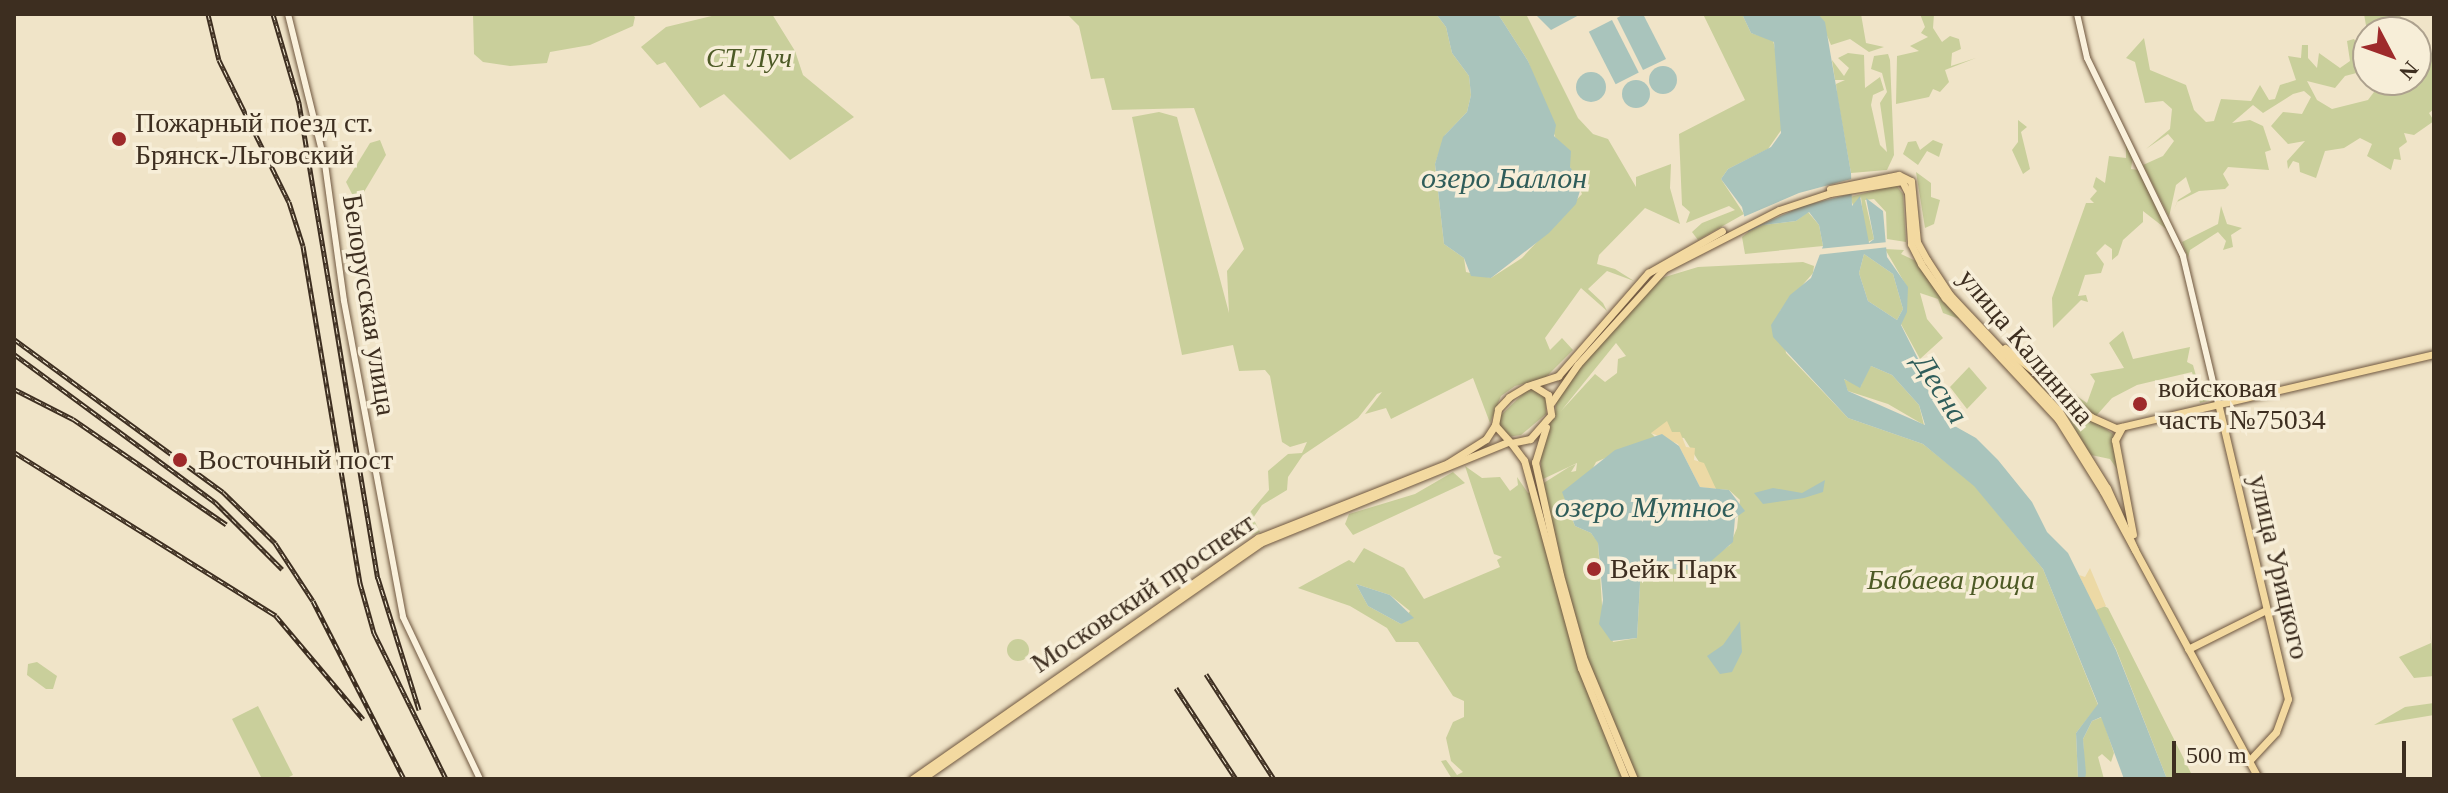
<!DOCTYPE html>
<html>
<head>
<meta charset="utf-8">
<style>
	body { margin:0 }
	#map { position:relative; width:2448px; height:793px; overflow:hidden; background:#f0e4c8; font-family:Georgia,serif }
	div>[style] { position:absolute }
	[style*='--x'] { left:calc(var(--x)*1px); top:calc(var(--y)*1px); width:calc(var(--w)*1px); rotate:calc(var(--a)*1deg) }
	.green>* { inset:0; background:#c9cf9b }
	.round { border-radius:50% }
	.sand>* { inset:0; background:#ecd9a5 }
	.water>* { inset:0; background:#a9c4bc; transform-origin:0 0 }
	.pier>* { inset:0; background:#f0e4c8 }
	.roads { filter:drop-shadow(0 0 2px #6f573f) drop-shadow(0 0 2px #6f573f) }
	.secondary>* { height:6px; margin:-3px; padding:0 3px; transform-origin:3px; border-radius:3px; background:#faf1dc }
	.primary>* { height:7px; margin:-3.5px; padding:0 3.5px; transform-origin:3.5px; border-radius:3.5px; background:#f3d9a0 }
	.rail>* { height:5px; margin-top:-2.5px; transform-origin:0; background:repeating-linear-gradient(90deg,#f7eed8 0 6px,#3d2e20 0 12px); box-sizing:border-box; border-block:2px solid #3d2e20 }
	.dots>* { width:22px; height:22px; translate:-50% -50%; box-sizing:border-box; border:4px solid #f7eed8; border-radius:50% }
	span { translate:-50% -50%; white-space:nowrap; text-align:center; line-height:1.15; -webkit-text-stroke:7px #f7eed8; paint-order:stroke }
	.park-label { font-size:28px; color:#4d5a26; font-style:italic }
	.poi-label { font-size:28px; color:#3d2e20 }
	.left { translate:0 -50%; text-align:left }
	.street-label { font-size:28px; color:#3d2e20 }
	.water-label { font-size:30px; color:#2f5d5a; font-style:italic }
	.frame { position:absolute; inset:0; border:16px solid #3d2e20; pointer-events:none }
	.north { position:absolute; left:2352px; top:16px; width:80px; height:80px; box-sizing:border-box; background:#f7eed8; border:2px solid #ada18e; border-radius:50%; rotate:131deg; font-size:22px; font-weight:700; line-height:32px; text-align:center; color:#3d2e20 }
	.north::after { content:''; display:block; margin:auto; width:28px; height:36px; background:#9e2a2b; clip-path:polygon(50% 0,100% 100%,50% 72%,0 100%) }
	.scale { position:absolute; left:2172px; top:741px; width:234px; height:36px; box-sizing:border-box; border:4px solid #3d2e20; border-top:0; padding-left:10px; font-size:24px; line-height:28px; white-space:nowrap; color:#3d2e20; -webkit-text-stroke:6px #f7eed8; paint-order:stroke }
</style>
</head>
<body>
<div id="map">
	<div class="green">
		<div style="clip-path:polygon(473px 14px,631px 14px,635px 17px,633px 26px,590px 45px,550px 52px,547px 63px,510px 66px,483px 62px,474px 54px)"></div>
		<div style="clip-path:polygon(720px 14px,772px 14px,795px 51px,803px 75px,854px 117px,790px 160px,724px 94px,700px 108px,665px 62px,657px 65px,641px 47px,666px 27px)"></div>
		<div style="clip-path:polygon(1067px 14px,1436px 14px,1446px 27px,1452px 53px,1469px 76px,1471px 95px,1467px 112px,1445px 135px,1435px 164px,1444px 244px,1464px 258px,1466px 272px,1491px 278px,1522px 258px,1582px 194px,1570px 167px,1570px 151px,1556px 139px,1528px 61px,1498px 14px,1526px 14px,1578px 118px,1593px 134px,1608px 139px,1636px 187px,1636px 177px,1671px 164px,1670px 188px,1680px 224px,1645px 208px,1599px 255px,1597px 264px,1615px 269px,1634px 281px,1607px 271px,1588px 289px,1603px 303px,1607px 311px,1581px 288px,1545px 338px,1550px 350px,1562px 338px,1573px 350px,1544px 379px,1515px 386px,1501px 396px,1490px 423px,1473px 378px,1391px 419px,1386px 408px,1365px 414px,1382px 392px,1377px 394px,1358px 418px,1303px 455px,1288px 477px,1287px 490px,1262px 505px,1253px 518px,1260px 532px,1236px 542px,1234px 531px,1269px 490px,1268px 471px,1288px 454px,1302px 453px,1307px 442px,1290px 447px,1282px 442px,1270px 376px,1265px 370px,1239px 371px,1233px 345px,1182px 355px,1132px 117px,1159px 112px,1177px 117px,1229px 313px,1227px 271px,1244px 249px,1194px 108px,1112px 110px,1104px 78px,1091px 79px,1079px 26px)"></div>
		<div style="clip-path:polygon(1703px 14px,1742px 14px,1751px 33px,1773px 40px,1781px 76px,1782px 129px,1768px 149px,1728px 169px,1721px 179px,1744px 214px,1698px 240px,1692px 232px,1702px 223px,1735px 210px,1729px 206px,1686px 223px,1690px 212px,1682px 205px,1679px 134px,1745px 100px)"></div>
		<div style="clip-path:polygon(1818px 14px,1861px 14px,1866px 43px,1884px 47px,1869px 52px,1850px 39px,1831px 45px)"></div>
		<div style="clip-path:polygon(1920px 14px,1934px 14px,1933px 28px,1942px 42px,1950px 36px,1959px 39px,1961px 49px,1952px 53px,1951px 66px,1976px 58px,1945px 70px,1949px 82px,1940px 92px,1933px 89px,1929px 97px,1896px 104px,1897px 56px,1919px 51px,1910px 46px,1928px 37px,1921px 33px,1925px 27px)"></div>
		<div style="clip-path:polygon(2364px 14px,2401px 14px,2397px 32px,2368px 32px,2368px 37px)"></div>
		<div style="clip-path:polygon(2144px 38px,2150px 70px,2186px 85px,2194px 110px,2206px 122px,2214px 121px,2221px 99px,2251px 101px,2260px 85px,2269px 100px,2275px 99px,2280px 85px,2296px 80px,2288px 56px,2301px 58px,2302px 45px,2308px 45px,2308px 58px,2317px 68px,2319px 53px,2340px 68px,2350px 61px,2347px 41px,2354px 39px,2368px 60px,2368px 70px,2345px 76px,2335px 88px,2307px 81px,2317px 100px,2332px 109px,2368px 100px,2383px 80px,2400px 88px,2417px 85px,2423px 44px,2434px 56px,2434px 109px,2429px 113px,2434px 121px,2414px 135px,2404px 133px,2407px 142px,2399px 148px,2401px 160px,2394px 159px,2391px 170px,2367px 156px,2372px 144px,2360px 138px,2344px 148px,2325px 151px,2316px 178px,2300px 172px,2299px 163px,2293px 161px,2288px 169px,2287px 161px,2305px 141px,2288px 144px,2271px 126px,2283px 112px,2302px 114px,2311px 97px,2304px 91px,2293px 94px,2263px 113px,2253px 105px,2232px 123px,2250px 120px,2263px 126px,2271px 150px,2265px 152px,2269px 170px,2228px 167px,2223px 174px,2229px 185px,2225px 189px,2199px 191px,2177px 202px,2174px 210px,2178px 200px,2191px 192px,2186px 177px,2176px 185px,2169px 217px,2143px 165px,2163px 156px,2174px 141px,2168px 134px,2146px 149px,2170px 129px,2172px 109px,2163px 101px,2145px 103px,2135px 62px,2126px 58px)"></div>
		<div style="clip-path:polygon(1848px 53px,1864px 55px,1865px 88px,1880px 77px,1884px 90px,1873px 95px,1871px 105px,1880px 145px,1887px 152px,1880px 103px,1887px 92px,1882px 73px,1871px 69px,1874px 56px,1888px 54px,1890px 60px,1894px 155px,1887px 170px,1851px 173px,1837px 95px,1836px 84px,1845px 80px,1835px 80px,1832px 60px,1844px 76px,1849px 68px,1838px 58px)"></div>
		<div style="clip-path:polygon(2018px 120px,2027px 127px,2021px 132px,2030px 169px,2023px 174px,2012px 150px,2018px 142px)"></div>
		<div style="clip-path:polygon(380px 140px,386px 155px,364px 192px,353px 196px,346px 182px,370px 143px)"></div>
		<div style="clip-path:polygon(1933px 140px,1943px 144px,1939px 157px,1927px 151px,1918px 165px,1903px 154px,1908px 142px,1916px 141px,1920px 150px)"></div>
		<div style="clip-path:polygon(2126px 142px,2133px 156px,2131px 169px,2139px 170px,2170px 232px,2143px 211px,2143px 222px,2123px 240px,2118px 255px,2112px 260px,2112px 249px,2105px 244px,2096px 253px,2104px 264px,2101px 273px,2085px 275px,2078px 296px,2086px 295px,2088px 302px,2081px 300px,2053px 328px,2052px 298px,2086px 203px,2094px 203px,2090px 199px,2097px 191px,2093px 187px,2096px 177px,2105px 183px,2109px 156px,2126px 158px)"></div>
		<div style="clip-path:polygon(1916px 172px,1931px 183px,1931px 197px,1940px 200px,1934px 224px,1925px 228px)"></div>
		<div style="clip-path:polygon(1896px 185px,1903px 194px,1906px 242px,1887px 239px,1886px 212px,1874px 199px,1865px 200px,1874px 239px,1866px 243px,1861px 197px,1854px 208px,1850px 197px)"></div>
		<div style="clip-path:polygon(2221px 206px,2227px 224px,2242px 228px,2231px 235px,2233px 247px,2223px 250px,2226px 241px,2218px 232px,2190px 250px,2188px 258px,2182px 242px,2218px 224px)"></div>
		<div style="clip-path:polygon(1808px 212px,1819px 225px,1823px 246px,1745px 254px,1742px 237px,1748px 232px,1763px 225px,1796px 221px)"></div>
		<div style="clip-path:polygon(1885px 249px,1904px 250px,1901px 254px,1916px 261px,1962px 320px,1943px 313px,1938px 299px,1920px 293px,1927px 319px,1943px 338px,1920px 359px,1901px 324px,1907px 287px)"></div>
		<div style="clip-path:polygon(1864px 254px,1893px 274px,1903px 309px,1897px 320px,1868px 301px,1859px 273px)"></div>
		<div style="clip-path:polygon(evenodd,1803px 262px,1814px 266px,1813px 273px,1780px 311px,1786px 353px,1848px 418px,1923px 444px,1974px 485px,2043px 569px,2098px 705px,2076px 733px,2078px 779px,1452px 779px,1441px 761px,1446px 760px,1457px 775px,1463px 772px,1451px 761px,1446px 738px,1453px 722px,1464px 717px,1464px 701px,1453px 696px,1418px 642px,1396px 642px,1387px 628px,1350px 606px,1298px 588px,1349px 560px,1354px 563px,1364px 548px,1404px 568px,1424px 599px,1500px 567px,1497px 560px,1502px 557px,1494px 554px,1465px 466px,1482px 478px,1500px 477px,1510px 491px,1518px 485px,1517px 477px,1528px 493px,1569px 467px,1576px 464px,1571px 472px,1576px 471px,1577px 463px,1541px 480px,1541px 441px,1555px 414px,1557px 395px,1655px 280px,1698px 267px,1803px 262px,1616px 343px,1626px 356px,1618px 359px,1617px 373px,1605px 382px,1595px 374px,1561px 411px,1616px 343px,1803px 262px,1651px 433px,1684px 438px,1716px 489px,1729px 490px,1740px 500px,1737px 528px,1730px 545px,1698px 568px,1641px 566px,1637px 638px,1613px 642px,1602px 605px,1598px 542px,1591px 533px,1575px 526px,1570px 514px,1596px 462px,1655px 437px,1651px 433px,1803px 262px,1356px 584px,1390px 595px,1410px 611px,1401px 624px,1368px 606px,1356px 584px)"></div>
		<div style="clip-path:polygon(2123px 331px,2133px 359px,2190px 347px,2187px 362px,2193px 365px,2200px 390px,2212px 388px,2212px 400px,2200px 403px,2192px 372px,2137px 385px,2112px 398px,2096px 416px,2037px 369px,2087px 403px,2095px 381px,2090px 374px,2124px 368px,2109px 343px)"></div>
		<div style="clip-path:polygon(1871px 366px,1892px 375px,1919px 405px,1924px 425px,1888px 404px,1848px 391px,1843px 379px,1861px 386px,1864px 371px)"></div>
		<div style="clip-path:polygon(1969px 367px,1987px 388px,1967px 409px,1950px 387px)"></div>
		<div style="clip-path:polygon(2029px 374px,2113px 434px,2117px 469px,2110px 459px,2091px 455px,2059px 403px)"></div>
		<div style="clip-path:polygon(1536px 389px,1546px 394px,1546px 414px,1521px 435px,1507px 437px,1498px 426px,1499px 417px,1526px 391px)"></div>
		<div style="clip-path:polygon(1453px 472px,1465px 483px,1353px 535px,1345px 524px,1349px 514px,1415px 494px)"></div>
		<div style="clip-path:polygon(2104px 606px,2108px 608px,2194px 779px,2167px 779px,2116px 649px,2095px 610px)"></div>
		<div style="clip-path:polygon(2430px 625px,2434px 676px,2414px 678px,2399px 657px,2431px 643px)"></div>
		<div class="round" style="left:1007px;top:639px;width:22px;height:22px"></div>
		<div style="clip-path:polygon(37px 662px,57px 676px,53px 689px,46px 689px,27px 675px,28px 664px)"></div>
		<div style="clip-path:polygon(2434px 703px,2434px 715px,2374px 725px,2405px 707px)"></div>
		<div style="clip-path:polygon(258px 706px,293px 775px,285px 779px,262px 779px,232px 719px)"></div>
		<div style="clip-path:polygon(2102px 717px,2114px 753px,2111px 762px,2102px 754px,2098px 757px,2104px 779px,2085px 779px,2083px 739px,2092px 721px)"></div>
	</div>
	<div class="sand">
		<div style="clip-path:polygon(1667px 421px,1672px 432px,1680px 432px,1686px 447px,1695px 448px,1694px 460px,1704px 463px,1716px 489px,1700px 487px,1678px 444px,1651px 433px)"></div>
		<div style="clip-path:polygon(2090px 568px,2106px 606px,2095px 610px,2079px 575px,2085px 577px)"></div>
	</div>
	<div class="water">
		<div style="clip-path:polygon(1436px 14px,1498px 14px,1528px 61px,1556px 125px,1554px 136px,1571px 151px,1570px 167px,1582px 184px,1576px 204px,1549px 233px,1491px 278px,1471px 276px,1464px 258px,1444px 244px,1435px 164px,1443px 137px,1467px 112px,1471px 95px,1469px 76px,1452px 53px,1446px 27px)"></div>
		<div style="clip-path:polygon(1535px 14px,1581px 14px,1551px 30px)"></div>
		<div style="clip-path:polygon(1624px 14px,1643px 14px,1666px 59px,1643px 70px,1617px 18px)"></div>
		<div style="clip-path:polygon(evenodd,1742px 14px,1818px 14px,1825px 22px,1851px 173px,1852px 206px,1860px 196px,1869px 243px,1874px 239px,1866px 198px,1883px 211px,1887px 257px,1908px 287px,1907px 312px,1901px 325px,1951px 424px,1976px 438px,1998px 460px,2032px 502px,2047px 532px,2068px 553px,2116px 650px,2167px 779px,2124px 779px,2101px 717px,2092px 721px,2083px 739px,2086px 773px,2085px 779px,2078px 779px,2076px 733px,2098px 704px,2043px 569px,1974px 486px,1923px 444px,1848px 418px,1773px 337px,1771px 325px,1790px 295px,1811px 278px,1823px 246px,1819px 225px,1809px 212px,1796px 221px,1763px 225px,1748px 232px,1742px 207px,1721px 179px,1728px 169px,1771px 147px,1781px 133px,1774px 42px,1751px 33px,1742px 14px,1864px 254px,1893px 274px,1903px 309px,1897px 320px,1868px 301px,1859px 273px,1864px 254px,1742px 14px,1871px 366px,1892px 375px,1919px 405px,1925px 425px,1848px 391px,1844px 379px,1860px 388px,1871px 366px)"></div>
		<div style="left:1612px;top:20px;width:59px;height:26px;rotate:63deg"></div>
		<div class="round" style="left:1649px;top:66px;width:28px;height:28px"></div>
		<div class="round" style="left:1576px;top:72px;width:30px;height:30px"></div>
		<div class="round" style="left:1622px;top:80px;width:28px;height:28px"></div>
		<div style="clip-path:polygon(1662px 434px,1679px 446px,1700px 487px,1729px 490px,1745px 511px,1735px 518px,1733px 542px,1709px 563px,1688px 570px,1641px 566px,1637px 638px,1611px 641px,1599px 624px,1603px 600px,1598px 543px,1591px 533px,1575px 526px,1562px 492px,1615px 450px)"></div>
		<div style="clip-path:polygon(1825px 480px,1823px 492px,1804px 498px,1763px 504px,1754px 493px,1773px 488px,1802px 493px)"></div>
		<div style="clip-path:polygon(1356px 584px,1390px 595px,1414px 618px,1401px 624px,1368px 606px)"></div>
		<div style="clip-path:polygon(1740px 621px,1742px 652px,1732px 672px,1720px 674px,1707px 656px,1723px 645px)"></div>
	</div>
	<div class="pier">
		<div style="clip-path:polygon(1855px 178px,1854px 193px,1803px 206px,1744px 232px,1741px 218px,1799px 193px)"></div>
		<div style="clip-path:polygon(1888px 242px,1889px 247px,1816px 255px,1818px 249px)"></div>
	</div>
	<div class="roads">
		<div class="secondary">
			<div style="--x:288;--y:14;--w:154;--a:76.1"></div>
			<div style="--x:325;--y:164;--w:138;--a:82.1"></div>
			<div style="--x:344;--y:301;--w:321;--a:79.4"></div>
			<div style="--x:403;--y:617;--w:179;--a:64.6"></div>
			<div style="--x:2077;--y:14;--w:45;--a:77.2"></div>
			<div style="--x:2087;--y:58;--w:220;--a:64.1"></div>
			<div style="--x:2183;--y:256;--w:151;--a:76.6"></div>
		</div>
		<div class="primary">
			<div style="--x:1830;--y:189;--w:70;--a:-11.5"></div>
			<div style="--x:1899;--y:175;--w:13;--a:27"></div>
			<div style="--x:1911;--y:181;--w:61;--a:84.4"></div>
			<div style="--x:1917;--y:242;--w:21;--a:61"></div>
			<div style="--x:1927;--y:260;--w:42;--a:56.7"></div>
			<div style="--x:1950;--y:295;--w:159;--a:46.8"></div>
			<div style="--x:2059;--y:411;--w:91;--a:58.1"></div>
			<div style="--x:2107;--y:488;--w:68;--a:65.7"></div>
			<div style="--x:2005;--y:348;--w:110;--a:38.7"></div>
			<div style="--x:2091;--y:417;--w:27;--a:24"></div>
			<div style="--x:2116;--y:428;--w:326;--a:-13.1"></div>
			<div style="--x:1532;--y:385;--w:19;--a:32"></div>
			<div style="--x:1548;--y:395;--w:20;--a:81"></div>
			<div style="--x:1551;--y:415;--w:32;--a:131"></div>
			<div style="--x:1530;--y:439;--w:19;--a:168"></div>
			<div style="--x:1511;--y:443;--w:24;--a:-132"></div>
			<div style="--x:1495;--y:425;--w:16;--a:-79"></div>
			<div style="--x:1498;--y:409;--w:16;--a:-47"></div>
			<div style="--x:1509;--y:397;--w:21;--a:-31"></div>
			<div style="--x:1527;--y:386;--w:33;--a:-18"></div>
			<div style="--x:1558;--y:376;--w:137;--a:-48.9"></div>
			<div style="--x:1648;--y:273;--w:85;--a:-29.6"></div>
			<div style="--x:1551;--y:403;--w:47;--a:-55.3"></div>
			<div style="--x:1578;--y:364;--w:128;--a:-47.8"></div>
			<div style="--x:1664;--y:269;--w:129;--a:-27.2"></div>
			<div style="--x:1779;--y:210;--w:54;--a:-18.4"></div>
			<div style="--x:1830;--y:193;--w:73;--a:-9.5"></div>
			<div style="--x:1902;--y:181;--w:13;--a:63"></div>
			<div style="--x:1908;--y:193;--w:51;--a:86.6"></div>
			<div style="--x:1911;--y:244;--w:22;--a:63"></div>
			<div style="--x:1921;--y:264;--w:42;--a:54.8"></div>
			<div style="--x:1945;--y:298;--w:166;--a:47"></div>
			<div style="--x:2058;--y:419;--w:85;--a:58"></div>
			<div style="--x:2103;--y:491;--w:328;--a:61.6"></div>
			<div style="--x:2218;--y:403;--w:304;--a:76.7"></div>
			<div style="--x:2288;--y:699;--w:35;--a:110"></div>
			<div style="--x:2276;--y:732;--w:40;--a:133"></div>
			<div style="--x:1546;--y:427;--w:37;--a:107"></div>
			<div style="--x:1535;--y:462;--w:116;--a:77.5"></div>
			<div style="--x:1560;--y:575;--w:85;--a:74.3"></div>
			<div style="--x:1583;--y:657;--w:132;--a:67.3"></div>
			<div style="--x:2122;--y:427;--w:15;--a:118"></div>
			<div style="--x:2115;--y:440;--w:96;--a:79.2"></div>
			<div style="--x:1511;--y:443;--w:21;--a:53"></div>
			<div style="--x:1524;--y:460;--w:216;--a:74.7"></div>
			<div style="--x:1581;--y:668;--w:120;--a:67.9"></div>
			<div style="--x:2188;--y:649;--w:87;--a:-26.6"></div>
			<div style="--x:912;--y:779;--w:422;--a:-34.9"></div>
			<div style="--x:1258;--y:538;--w:204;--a:-21.5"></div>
			<div style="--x:1448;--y:463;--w:45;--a:-32.3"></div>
			<div style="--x:1486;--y:439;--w:17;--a:-57"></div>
			<div style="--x:922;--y:779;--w:412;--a:-34.9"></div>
			<div style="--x:1260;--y:543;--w:268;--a:-22.2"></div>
		</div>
	</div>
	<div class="rail">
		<div style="--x:208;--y:14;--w:47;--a:76.6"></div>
		<div style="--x:219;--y:60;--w:158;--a:63.8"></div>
		<div style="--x:289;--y:202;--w:46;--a:72.3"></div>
		<div style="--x:303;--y:246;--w:342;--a:80.4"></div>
		<div style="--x:360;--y:583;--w:52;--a:74.4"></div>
		<div style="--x:374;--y:633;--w:163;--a:63.7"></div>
		<div style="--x:273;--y:14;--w:93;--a:73.7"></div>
		<div style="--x:299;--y:103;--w:482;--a:80.6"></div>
		<div style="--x:378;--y:578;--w:138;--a:72.7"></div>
		<div style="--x:14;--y:339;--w:259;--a:36.2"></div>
		<div style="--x:223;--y:492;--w:73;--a:44.4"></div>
		<div style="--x:275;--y:543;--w:69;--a:56.8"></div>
		<div style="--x:313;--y:601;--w:200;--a:62.9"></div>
		<div style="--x:14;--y:354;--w:250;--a:36.4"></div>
		<div style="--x:215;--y:502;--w:95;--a:45"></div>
		<div style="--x:14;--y:389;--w:66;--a:27"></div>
		<div style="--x:73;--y:419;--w:186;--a:34.5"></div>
		<div style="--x:14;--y:452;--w:309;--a:32"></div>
		<div style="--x:276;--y:616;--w:135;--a:49.8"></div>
		<div style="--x:1206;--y:674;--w:125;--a:57.1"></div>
		<div style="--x:1176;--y:688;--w:109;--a:56.6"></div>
	</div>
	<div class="dots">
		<div style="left:119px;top:139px;background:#9e2a2b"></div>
		<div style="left:2140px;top:404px;background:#9e2a2b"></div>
		<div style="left:180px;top:460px;background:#9e2a2b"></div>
		<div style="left:1594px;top:569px;background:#9e2a2b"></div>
	</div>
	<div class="park-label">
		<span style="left:749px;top:58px">СТ Луч</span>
		<span style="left:1951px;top:580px">Бабаева роща</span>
	</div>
	<div class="poi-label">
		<span class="left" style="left:135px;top:139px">Пожарный поезд ст.<br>Брянск-Льговский</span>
		<span class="left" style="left:2158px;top:404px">войсковая<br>часть №75034</span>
		<span class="left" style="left:198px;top:460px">Восточный пост</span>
		<span class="left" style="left:1610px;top:569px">Вейк Парк</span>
	</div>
	<div class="street-label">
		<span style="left:369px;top:305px;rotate:81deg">Белорусская улица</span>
		<span style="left:2026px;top:347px;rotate:50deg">улица Калинина</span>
		<span style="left:2279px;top:567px;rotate:77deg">улица Урицкого</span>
		<span style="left:1143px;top:593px;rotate:-34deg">Московский проспект</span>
	</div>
	<div class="water-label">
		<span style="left:1504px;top:178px">озеро Баллон</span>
		<span style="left:1941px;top:389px;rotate:58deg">Десна</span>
		<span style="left:1645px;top:507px">озеро Мутное</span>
	</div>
	<div class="frame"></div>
	<div class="north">N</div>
	<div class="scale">500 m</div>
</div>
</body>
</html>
